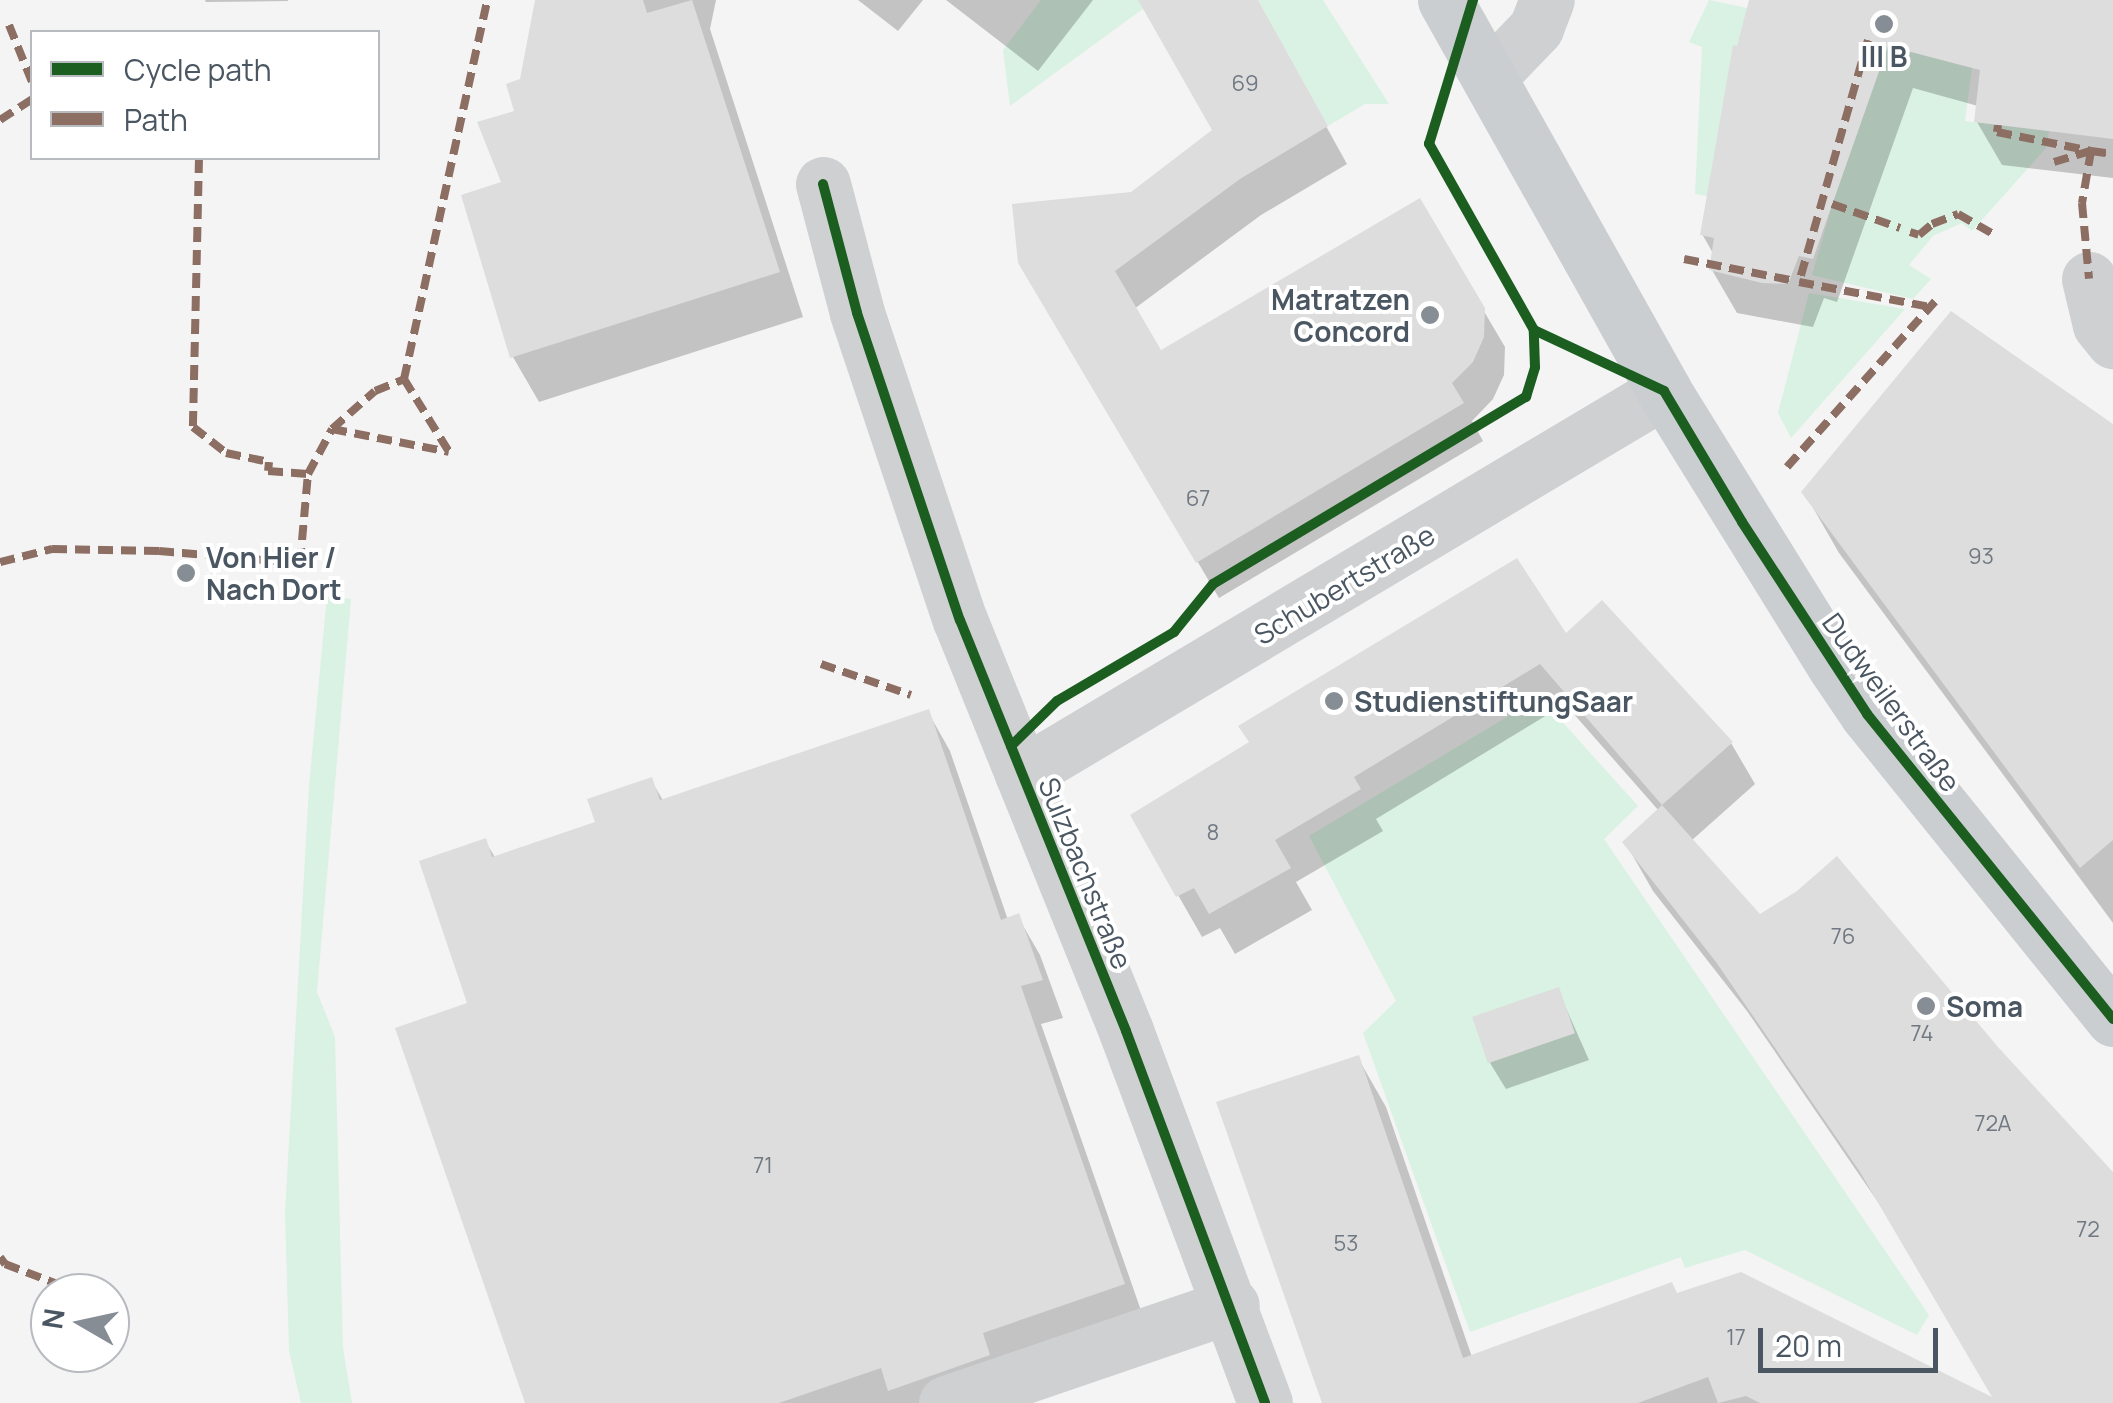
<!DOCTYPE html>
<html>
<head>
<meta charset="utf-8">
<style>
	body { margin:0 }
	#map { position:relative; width:2113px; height:1403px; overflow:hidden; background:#f4f4f4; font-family:Manrope,sans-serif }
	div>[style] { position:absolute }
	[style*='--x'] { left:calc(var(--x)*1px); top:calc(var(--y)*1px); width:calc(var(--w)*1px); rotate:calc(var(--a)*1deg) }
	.green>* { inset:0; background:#d9f2e3 }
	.shadow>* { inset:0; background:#0003 }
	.building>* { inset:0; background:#ddddde; transform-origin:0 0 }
	.street>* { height:55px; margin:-27.5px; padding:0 27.5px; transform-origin:27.5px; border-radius:27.5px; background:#ced0d2 }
	.primary>* { height:55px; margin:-27.5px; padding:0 27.5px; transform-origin:27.5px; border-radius:27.5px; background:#caced1 }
	.quiet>* { height:8px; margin-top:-4px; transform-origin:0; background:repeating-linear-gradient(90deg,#8d6e63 0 15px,transparent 0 23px) }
	.cycleway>* { height:10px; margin:-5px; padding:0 5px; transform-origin:5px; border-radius:5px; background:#1b5e20 }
	.dots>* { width:28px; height:28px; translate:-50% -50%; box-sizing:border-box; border:5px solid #fff; border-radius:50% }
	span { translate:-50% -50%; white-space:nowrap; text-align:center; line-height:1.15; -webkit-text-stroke:8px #fff; paint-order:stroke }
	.number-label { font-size:22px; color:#707881 }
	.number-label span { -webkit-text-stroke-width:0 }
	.poi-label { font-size:28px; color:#4a5661; font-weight:700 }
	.right { translate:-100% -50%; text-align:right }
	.left { translate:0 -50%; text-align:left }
	.street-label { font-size:28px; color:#4a5661 }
	.legend { position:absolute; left:30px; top:30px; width:350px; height:130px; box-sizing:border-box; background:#fff; border:2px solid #b7bbc0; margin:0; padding:12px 18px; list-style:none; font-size:30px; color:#4a5661 }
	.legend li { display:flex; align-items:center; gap:20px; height:50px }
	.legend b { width:50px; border:2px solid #b7bbc0 }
	.north { position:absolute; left:30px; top:1273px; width:100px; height:100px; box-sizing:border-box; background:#fff; border:2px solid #b7bbc0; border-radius:50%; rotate:279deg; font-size:28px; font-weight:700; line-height:40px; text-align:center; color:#4a5661 }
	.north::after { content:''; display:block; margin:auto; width:35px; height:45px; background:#868d94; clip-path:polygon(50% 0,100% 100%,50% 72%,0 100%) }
	.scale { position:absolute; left:1758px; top:1328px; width:180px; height:45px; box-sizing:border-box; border:5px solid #4a5661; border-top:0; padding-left:12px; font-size:30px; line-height:35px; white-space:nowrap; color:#4a5661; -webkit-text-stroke:8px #fff; paint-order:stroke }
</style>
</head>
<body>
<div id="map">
	<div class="green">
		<div style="clip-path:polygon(1041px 0,1155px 0,1010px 106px,1003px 50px)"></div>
		<div style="clip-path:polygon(1258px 0,1323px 0,1389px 104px,1365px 104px,1328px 126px)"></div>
		<div style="clip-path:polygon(1709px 0,1762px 11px,1753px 49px,1733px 46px,1707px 196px,1695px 194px,1702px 47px,1689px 42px)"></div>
		<div style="clip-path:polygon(1879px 43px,1972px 68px,1965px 121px,2049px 131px,2046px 148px,1972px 231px,1962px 223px,1933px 236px,1909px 265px,1931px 279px,1913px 299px,1812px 275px)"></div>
		<div style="clip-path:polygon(1809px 293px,1905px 309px,1791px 438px,1778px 413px)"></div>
		<div style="clip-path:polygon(327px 596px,351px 599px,317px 992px,335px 1037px,343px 1348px,352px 1403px,301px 1403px,289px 1351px,285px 1213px,309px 786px)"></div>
		<div style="clip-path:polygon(1540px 697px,1638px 806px,1604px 839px,1929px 1315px,1917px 1335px,1745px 1250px,1685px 1268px,1681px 1257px,1470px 1332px,1363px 1033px,1396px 1001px,1309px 836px)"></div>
	</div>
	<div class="shadow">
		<div style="clip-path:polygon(205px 0,288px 0,288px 1px,206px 2px)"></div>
		<div style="clip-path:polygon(538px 0,716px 0,710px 29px,803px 317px,539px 402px,513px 357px,505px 184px)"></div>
		<div style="clip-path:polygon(858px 0,923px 0,898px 31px)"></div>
		<div style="clip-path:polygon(946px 0,1093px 0,1038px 71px)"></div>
		<div style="clip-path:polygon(1159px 0,1256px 0,1347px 164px,1261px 215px,1134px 309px,1160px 353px,1419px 201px,1505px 347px,1504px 375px,1493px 399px,1472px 421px,1483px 441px,1219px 598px,1021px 262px,1132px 194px,1215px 131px)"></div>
		<div style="clip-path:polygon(1751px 0,2113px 0,2113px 178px,2002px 165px,1977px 122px,1978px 106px,1913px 88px,1837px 302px,1824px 298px,1813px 327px,1737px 313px,1712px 270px,1714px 255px,1702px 234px)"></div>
		<div style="clip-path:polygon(2113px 427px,2113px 923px,1839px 553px,1804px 492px)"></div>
		<div style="clip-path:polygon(1566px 637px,1731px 743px,1755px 784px,1691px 841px,1759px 917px,1996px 1049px,2113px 1177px,2113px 1403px,1324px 1403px,1358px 1058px,1386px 1107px,1472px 1357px,1677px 1295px,1997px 1402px,1891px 1221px,1747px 1011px,1653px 891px,1625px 842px,1659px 811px,1565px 704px,1376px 819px,1383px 831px,1296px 882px,1312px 910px,1235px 954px,1220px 928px,1202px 937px,1133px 816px)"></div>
		<div style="clip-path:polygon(928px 712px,950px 751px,1008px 920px,1018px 917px,1040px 955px,1063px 1018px,1041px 1024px,1145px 1322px,984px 1403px,527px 1403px,470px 1005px,485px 841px,496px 859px,598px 824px,651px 780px,664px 802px)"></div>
		<div style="clip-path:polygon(1558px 990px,1589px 1060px,1506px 1089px,1490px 1063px)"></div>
	</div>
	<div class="building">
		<div style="clip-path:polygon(535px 0,643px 0,647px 13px,692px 0,780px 272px,510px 358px,461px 195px,501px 182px,477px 122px,514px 111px,506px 84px,520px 79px)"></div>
		<div style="clip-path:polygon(1138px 0,1258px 0,1328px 126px,1240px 179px,1115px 271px,1161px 350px,1420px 198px,1485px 308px,1484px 337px,1473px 362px,1452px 383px,1464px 403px,1196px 563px,1018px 263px,1012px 204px,1131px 192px,1212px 130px)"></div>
		<div style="clip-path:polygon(1749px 0,2113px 0,2113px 139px,1974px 122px,1980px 70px,1888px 46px,1813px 259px,1799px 256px,1788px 284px,1762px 283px,1709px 270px,1714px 238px,1700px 235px,1733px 45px,1737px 46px)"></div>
		<div style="clip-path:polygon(1951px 311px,2113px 424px,2113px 840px,2080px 868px,1801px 492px)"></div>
		<div style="clip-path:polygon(1517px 558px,1566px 633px,1602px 600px,1733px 742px,1662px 805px,1540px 664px,1354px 777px,1361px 789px,1275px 840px,1291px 868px,1209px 914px,1194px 888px,1176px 897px,1130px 815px,1249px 742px,1238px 726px)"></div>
		<div style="clip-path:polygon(929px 709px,1001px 920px,1019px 913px,1043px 980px,1021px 986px,1125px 1284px,983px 1333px,990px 1355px,888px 1391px,881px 1368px,779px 1403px,525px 1403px,395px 1028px,467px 1003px,419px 861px,486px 838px,492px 857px,595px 822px,587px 799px,652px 777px,660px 800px)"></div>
		<div style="clip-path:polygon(1662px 805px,1760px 914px,1797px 891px,1837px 856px,1998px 1047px,2113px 1172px,2113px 1403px,1760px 1403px,1746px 1396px,1718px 1403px,1708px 1377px,1638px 1403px,1322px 1403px,1216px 1102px,1359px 1055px,1463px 1358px,1672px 1282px,1677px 1293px,1741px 1272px,1992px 1397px,1860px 1172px,1716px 962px,1622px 842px)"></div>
		<div style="left:1559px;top:987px;width:49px;height:92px;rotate:71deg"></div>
	</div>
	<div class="street">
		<div style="--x:1489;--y:77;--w:68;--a:-46.2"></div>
		<div style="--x:1536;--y:28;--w:30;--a:-69"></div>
		<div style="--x:823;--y:184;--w:133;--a:75.2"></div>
		<div style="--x:857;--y:313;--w:324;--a:71.5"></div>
		<div style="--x:960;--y:620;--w:443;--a:68"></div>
		<div style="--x:1126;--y:1031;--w:397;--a:69.5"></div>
		<div style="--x:2089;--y:279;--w:47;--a:76.6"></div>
		<div style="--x:2100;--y:325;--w:21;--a:51"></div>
		<div style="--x:1022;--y:774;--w:748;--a:-30.82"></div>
		<div style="--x:946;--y:1403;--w:302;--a:-18.9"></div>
	</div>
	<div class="primary">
		<div style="--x:1445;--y:0;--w:448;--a:60.7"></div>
		<div style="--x:1664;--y:391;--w:326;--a:58.2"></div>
		<div style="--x:1836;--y:668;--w:55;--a:56"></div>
		<div style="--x:1867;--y:714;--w:392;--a:51.1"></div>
	</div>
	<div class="quiet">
		<div style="--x:9;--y:25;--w:61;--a:68"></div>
		<div style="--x:1868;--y:40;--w:252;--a:105.9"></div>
		<div style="--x:1799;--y:282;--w:133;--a:10.8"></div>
		<div style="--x:0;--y:120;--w:38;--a:-33"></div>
		<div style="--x:1998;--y:125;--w:7;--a:98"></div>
		<div style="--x:1997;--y:132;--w:96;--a:11.4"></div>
		<div style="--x:2091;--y:151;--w:53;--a:99.8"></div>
		<div style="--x:2082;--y:203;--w:76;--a:84.7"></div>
		<div style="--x:199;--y:158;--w:269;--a:91.3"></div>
		<div style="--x:193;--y:427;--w:42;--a:38.2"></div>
		<div style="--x:226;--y:453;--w:44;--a:11.8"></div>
		<div style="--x:269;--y:462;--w:9;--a:96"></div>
		<div style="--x:268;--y:471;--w:40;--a:4.3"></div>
		<div style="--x:2054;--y:162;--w:39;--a:-17"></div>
		<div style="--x:2091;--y:151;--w:22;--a:8"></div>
		<div style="--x:1832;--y:204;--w:72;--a:19.4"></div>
		<div style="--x:1910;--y:232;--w:9;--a:18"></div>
		<div style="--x:1919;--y:235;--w:17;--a:-40"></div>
		<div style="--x:1932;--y:224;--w:28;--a:-21"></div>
		<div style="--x:1958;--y:214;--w:40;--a:29.7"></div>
		<div style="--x:1684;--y:259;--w:108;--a:11.2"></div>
		<div style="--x:404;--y:379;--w:388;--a:-77.6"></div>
		<div style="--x:332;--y:429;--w:119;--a:11.1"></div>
		<div style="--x:1787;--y:467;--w:225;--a:-48.2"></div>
		<div style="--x:0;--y:562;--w:54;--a:-14"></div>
		<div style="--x:52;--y:549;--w:107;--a:1.1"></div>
		<div style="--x:159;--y:551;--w:142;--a:4.9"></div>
		<div style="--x:300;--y:563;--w:89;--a:-84.9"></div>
		<div style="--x:308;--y:474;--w:51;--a:-61.9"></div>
		<div style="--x:332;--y:429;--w:57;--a:-41.5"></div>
		<div style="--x:375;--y:391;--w:31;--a:-22"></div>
		<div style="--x:404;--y:379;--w:86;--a:58.3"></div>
		<div style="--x:821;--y:664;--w:95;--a:19"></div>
		<div style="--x:0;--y:1257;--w:9;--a:54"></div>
		<div style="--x:5;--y:1264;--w:56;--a:21"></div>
	</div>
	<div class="cycleway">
		<div style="--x:823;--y:184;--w:133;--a:75.2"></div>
		<div style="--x:857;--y:313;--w:324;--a:71.5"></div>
		<div style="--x:960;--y:620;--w:443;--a:68"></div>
		<div style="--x:1126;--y:1031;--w:397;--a:69.5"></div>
		<div style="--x:1534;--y:330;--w:144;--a:25.1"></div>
		<div style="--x:1664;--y:391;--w:152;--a:59.2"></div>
		<div style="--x:1742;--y:522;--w:229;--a:56.9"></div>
		<div style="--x:1867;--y:714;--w:392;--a:51.1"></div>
		<div style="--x:1011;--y:746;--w:64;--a:-44.4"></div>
		<div style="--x:1057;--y:701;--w:136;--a:-30.5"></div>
		<div style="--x:1174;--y:632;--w:62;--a:-50.9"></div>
		<div style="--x:1213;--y:584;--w:365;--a:-30.9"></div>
		<div style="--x:1526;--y:397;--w:31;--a:-73"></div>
		<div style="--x:1535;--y:367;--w:37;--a:-92"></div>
		<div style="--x:1534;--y:330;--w:214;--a:-119.4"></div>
		<div style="--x:1429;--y:144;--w:151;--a:-73"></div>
	</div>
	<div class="dots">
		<div style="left:1884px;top:24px;background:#868d94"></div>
		<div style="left:1430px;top:315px;background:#868d94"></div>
		<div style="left:186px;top:573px;background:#868d94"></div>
		<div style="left:1334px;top:701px;background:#868d94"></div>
		<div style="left:1926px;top:1006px;background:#868d94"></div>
	</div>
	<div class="number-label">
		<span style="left:1245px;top:84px">69</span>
		<span style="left:1198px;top:499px">67</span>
		<span style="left:1981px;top:557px">93</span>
		<span style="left:1213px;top:833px">8</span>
		<span style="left:1843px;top:937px">76</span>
		<span style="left:1922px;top:1034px">74</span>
		<span style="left:1993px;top:1124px">72A</span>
		<span style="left:763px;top:1166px">71</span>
		<span style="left:2088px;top:1230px">72</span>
		<span style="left:1346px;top:1244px">53</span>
		<span style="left:1736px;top:1338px">17</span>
	</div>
	<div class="poi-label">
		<span style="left:1884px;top:56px">III B</span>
		<span class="right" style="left:1410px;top:315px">Matratzen<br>Concord</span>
		<span class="left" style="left:206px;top:573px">Von Hier /<br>Nach Dort</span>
		<span class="left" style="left:1354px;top:701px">StudienstiftungSaar</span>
		<span class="left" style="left:1946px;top:1006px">Soma</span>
	</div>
	<div class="street-label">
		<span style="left:1344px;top:584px;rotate:-31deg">Schubertstraße</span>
		<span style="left:1892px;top:702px;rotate:54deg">Dudweilerstraße</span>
		<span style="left:1086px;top:873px;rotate:68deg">Sulzbachstraße</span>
	</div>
	<ul class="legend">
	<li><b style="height:12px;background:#1b5e20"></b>Cycle path</li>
	<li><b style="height:12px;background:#8d6e63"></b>Path</li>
	</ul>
	<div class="north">N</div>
	<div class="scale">20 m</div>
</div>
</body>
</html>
